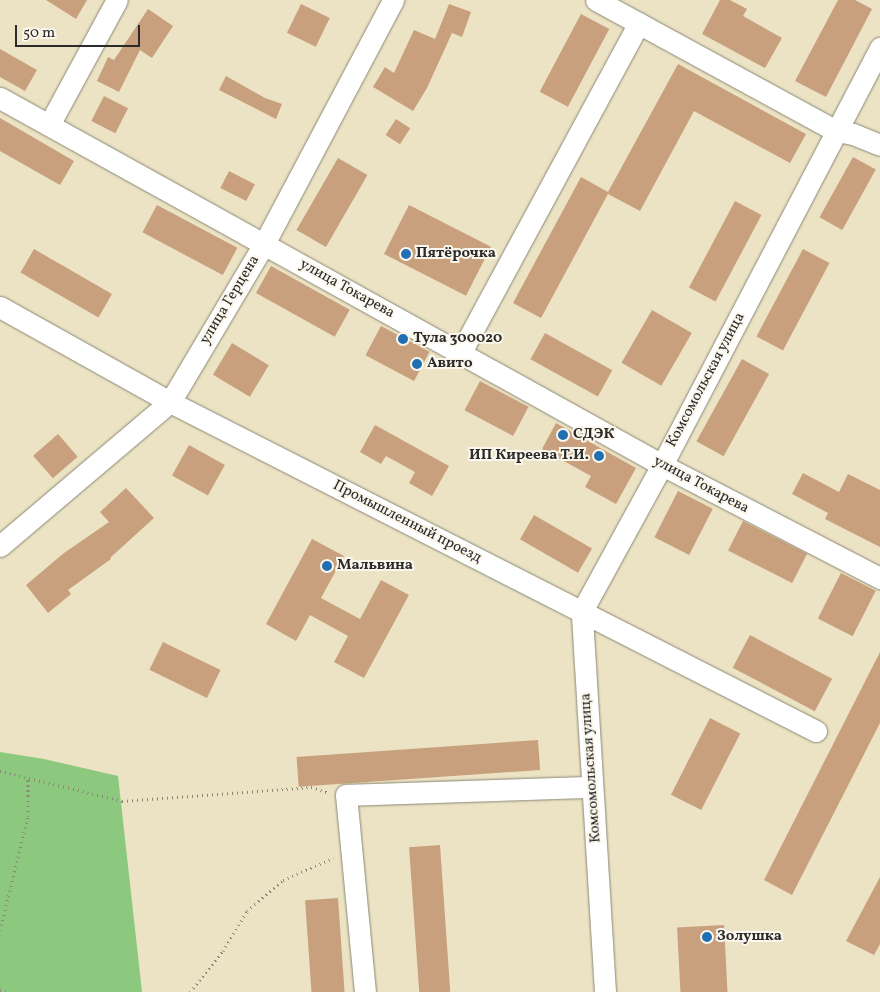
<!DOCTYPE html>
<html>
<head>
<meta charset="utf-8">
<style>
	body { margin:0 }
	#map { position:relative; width:880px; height:992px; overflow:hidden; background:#ebe3c3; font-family:Vollkorn,serif }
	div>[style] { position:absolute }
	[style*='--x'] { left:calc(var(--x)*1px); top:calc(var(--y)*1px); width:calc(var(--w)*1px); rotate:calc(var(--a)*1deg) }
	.green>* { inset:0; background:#8cc87e }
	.building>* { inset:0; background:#c8a07d; transform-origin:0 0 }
	.path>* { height:3px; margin-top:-1.5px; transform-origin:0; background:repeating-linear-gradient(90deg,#8b8777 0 1px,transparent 0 5px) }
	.roads { filter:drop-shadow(0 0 1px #8b8777) drop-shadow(0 0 1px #8b8777) }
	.minor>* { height:21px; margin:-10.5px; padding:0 10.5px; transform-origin:10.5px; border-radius:10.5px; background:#fff }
	.dots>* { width:14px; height:14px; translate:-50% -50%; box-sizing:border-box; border:2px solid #fbf7ec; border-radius:50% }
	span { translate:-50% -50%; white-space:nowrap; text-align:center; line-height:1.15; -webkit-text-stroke:4px #fbf7ec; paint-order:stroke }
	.poi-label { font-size:15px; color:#2b2b2b; font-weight:700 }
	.left { translate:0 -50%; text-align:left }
	.right { translate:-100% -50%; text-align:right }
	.street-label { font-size:15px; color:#2b2b2b }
	.scale { position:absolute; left:15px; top:25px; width:125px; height:22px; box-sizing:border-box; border:2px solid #2b2b2b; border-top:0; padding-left:6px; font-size:15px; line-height:18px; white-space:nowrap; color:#2b2b2b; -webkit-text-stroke:4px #fbf7ec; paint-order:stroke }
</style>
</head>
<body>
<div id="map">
	<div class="green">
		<div style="clip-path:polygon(0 752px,44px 759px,118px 776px,142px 992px,0 992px)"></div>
	</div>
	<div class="building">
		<div style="clip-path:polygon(46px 0,87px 0,76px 19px)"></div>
		<div style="clip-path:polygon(720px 0,730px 0,747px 9px,743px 16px,782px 38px,765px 68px,702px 34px)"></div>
		<div style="clip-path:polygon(838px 0,855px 0,872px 9px,826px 97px,795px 81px)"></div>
		<div style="left:301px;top:4px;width:32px;height:32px;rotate:26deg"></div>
		<div style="clip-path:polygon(449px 4px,471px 12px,462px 37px,452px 33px,427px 88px,413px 111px,373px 87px,385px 67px,394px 73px,414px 30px,435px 39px)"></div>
		<div style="clip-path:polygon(148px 9px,173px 26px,152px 58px,140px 50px,119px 92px,97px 81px,108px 57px,114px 60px)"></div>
		<div style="left:581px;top:14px;width:32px;height:88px;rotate:28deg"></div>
		<div style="clip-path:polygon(0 49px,37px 70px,25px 91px,0 77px)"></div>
		<div style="clip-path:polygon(678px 64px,806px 134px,790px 163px,694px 111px,640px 211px,608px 194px,541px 318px,513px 303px,581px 177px,608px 192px)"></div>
		<div style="clip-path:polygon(226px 76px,265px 98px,282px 104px,276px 119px,219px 90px)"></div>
		<div style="left:104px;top:96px;width:27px;height:28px;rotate:27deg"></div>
		<div style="clip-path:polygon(0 118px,74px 161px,60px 185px,0 151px)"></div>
		<div style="left:396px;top:119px;width:17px;height:19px;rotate:33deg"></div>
		<div style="left:853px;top:157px;width:26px;height:69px;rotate:29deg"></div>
		<div style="left:338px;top:158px;width:34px;height:83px;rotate:30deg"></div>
		<div style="left:229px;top:171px;width:29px;height:19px;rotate:27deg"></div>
		<div style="left:735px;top:201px;width:30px;height:98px;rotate:28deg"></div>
		<div style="left:157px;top:205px;width:91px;height:31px;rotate:28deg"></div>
		<div style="left:409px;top:205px;width:92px;height:55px;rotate:27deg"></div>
		<div style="left:34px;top:249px;width:90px;height:27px;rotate:30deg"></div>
		<div style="left:803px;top:249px;width:30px;height:99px;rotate:28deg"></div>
		<div style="left:271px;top:266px;width:90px;height:31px;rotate:29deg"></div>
		<div style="left:652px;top:310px;width:46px;height:61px;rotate:30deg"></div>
		<div style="left:381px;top:326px;width:55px;height:33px;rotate:28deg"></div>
		<div style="left:545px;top:333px;width:77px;height:30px;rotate:29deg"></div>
		<div style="left:232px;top:343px;width:43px;height:37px;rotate:31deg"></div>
		<div style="left:742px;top:359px;width:31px;height:94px;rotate:29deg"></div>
		<div style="left:480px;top:381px;width:55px;height:33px;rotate:28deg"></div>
		<div style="clip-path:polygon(556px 423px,636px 468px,616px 504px,585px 487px,591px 476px,542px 449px)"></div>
		<div style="clip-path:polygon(375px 425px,449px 466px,432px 496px,409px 483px,415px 472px,386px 456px,381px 464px,360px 452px)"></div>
		<div style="left:58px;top:434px;width:30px;height:33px;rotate:49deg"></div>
		<div style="left:189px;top:445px;width:41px;height:35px;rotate:29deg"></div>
		<div style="clip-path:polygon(803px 473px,839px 492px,848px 474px,880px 490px,880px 547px,825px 519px,828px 513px,792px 494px)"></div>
		<div style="clip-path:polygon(126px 488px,154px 518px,110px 558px,111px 559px,68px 590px,71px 594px,48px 613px,26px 585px,64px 553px,109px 522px,100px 512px)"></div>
		<div style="left:678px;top:491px;width:39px;height:52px;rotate:27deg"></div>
		<div style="left:534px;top:515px;width:67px;height:28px;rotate:30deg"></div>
		<div style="left:743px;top:521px;width:72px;height:33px;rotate:27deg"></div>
		<div style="clip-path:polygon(312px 539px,344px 556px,321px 598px,360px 619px,381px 580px,409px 595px,364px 678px,334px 662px,348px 636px,310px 615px,296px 641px,266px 624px)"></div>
		<div style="left:841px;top:573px;width:39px;height:51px;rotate:27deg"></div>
		<div style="left:750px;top:635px;width:93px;height:37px;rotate:28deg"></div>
		<div style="left:163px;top:642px;width:64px;height:31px;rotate:26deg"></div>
		<div style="clip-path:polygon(880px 652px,880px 723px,792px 895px,764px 880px)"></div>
		<div style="left:710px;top:718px;width:34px;height:86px;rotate:27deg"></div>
		<div style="left:538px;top:740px;width:30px;height:242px;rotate:86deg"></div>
		<div style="left:440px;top:845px;width:147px;height:31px;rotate:86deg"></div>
		<div style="clip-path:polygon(880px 877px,880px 944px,874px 955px,846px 941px)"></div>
		<div style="left:338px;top:898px;width:94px;height:33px;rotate:86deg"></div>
		<div style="left:724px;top:925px;width:67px;height:47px;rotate:87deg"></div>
	</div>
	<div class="path">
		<div style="--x:0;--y:771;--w:126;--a:13.8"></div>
		<div style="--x:122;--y:801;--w:190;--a:-4.2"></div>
		<div style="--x:311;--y:787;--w:19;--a:18"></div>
		<div style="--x:0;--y:930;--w:117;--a:-76.2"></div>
		<div style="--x:28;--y:816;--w:39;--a:-90"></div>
		<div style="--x:0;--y:990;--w:6;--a:18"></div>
		<div style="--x:190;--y:992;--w:53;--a:-51.2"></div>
		<div style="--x:223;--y:951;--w:47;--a:-59"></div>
		<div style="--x:247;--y:911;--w:48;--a:-40.7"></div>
		<div style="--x:283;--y:880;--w:55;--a:-23.7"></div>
	</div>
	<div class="roads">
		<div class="minor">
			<div style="--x:596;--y:0;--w:273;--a:28.6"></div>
			<div style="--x:836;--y:131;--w:17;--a:10"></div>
			<div style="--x:853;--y:134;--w:29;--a:22"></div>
			<div style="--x:0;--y:98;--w:757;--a:29"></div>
			<div style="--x:662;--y:465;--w:246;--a:27.4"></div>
			<div style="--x:49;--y:125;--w:142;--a:-61.5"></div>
			<div style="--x:0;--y:307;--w:195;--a:29.2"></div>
			<div style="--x:170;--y:402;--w:725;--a:26.99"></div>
			<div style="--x:461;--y:352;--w:374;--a:-61.6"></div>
			<div style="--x:0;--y:546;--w:223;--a:-40.3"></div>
			<div style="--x:170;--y:402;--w:186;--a:-59.3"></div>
			<div style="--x:265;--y:242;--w:274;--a:-62.1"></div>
			<div style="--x:365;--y:992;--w:198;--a:-95.5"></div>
			<div style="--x:346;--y:795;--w:245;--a:-1.9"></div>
			<div style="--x:605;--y:992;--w:382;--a:-93.5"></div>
			<div style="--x:582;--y:611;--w:166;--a:-61.3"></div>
			<div style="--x:662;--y:465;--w:471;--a:-62.4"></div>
		</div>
	</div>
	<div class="dots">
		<div style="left:406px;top:254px;background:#1f6fb2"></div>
		<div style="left:403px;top:339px;background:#1f6fb2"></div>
		<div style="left:417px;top:364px;background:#1f6fb2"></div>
		<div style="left:563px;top:435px;background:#1f6fb2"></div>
		<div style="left:599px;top:456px;background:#1f6fb2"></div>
		<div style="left:327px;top:566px;background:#1f6fb2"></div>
		<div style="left:707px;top:937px;background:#1f6fb2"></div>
	</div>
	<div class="poi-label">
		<span class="left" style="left:416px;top:254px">Пятёрочка</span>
		<span class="left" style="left:413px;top:339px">Тула 300020</span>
		<span class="left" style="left:427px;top:364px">Авито</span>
		<span class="left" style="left:573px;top:435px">СДЭК</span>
		<span class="right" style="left:589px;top:456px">ИП Киреева Т.И.</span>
		<span class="left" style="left:337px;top:566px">Мальвина</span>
		<span class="left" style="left:717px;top:937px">Золушка</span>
	</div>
	<div class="street-label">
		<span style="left:347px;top:289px;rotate:29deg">улица Токарева</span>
		<span style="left:230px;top:300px;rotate:-59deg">улица Герцена</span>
		<span style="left:706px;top:380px;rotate:-62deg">Комсомольская улица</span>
		<span style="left:701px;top:485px;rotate:28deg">улица Токарева</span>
		<span style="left:407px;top:522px;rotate:27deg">Промышленный проезд</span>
		<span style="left:591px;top:768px;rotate:-94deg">Комсомольская улица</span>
	</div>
	<div class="scale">50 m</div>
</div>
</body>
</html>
